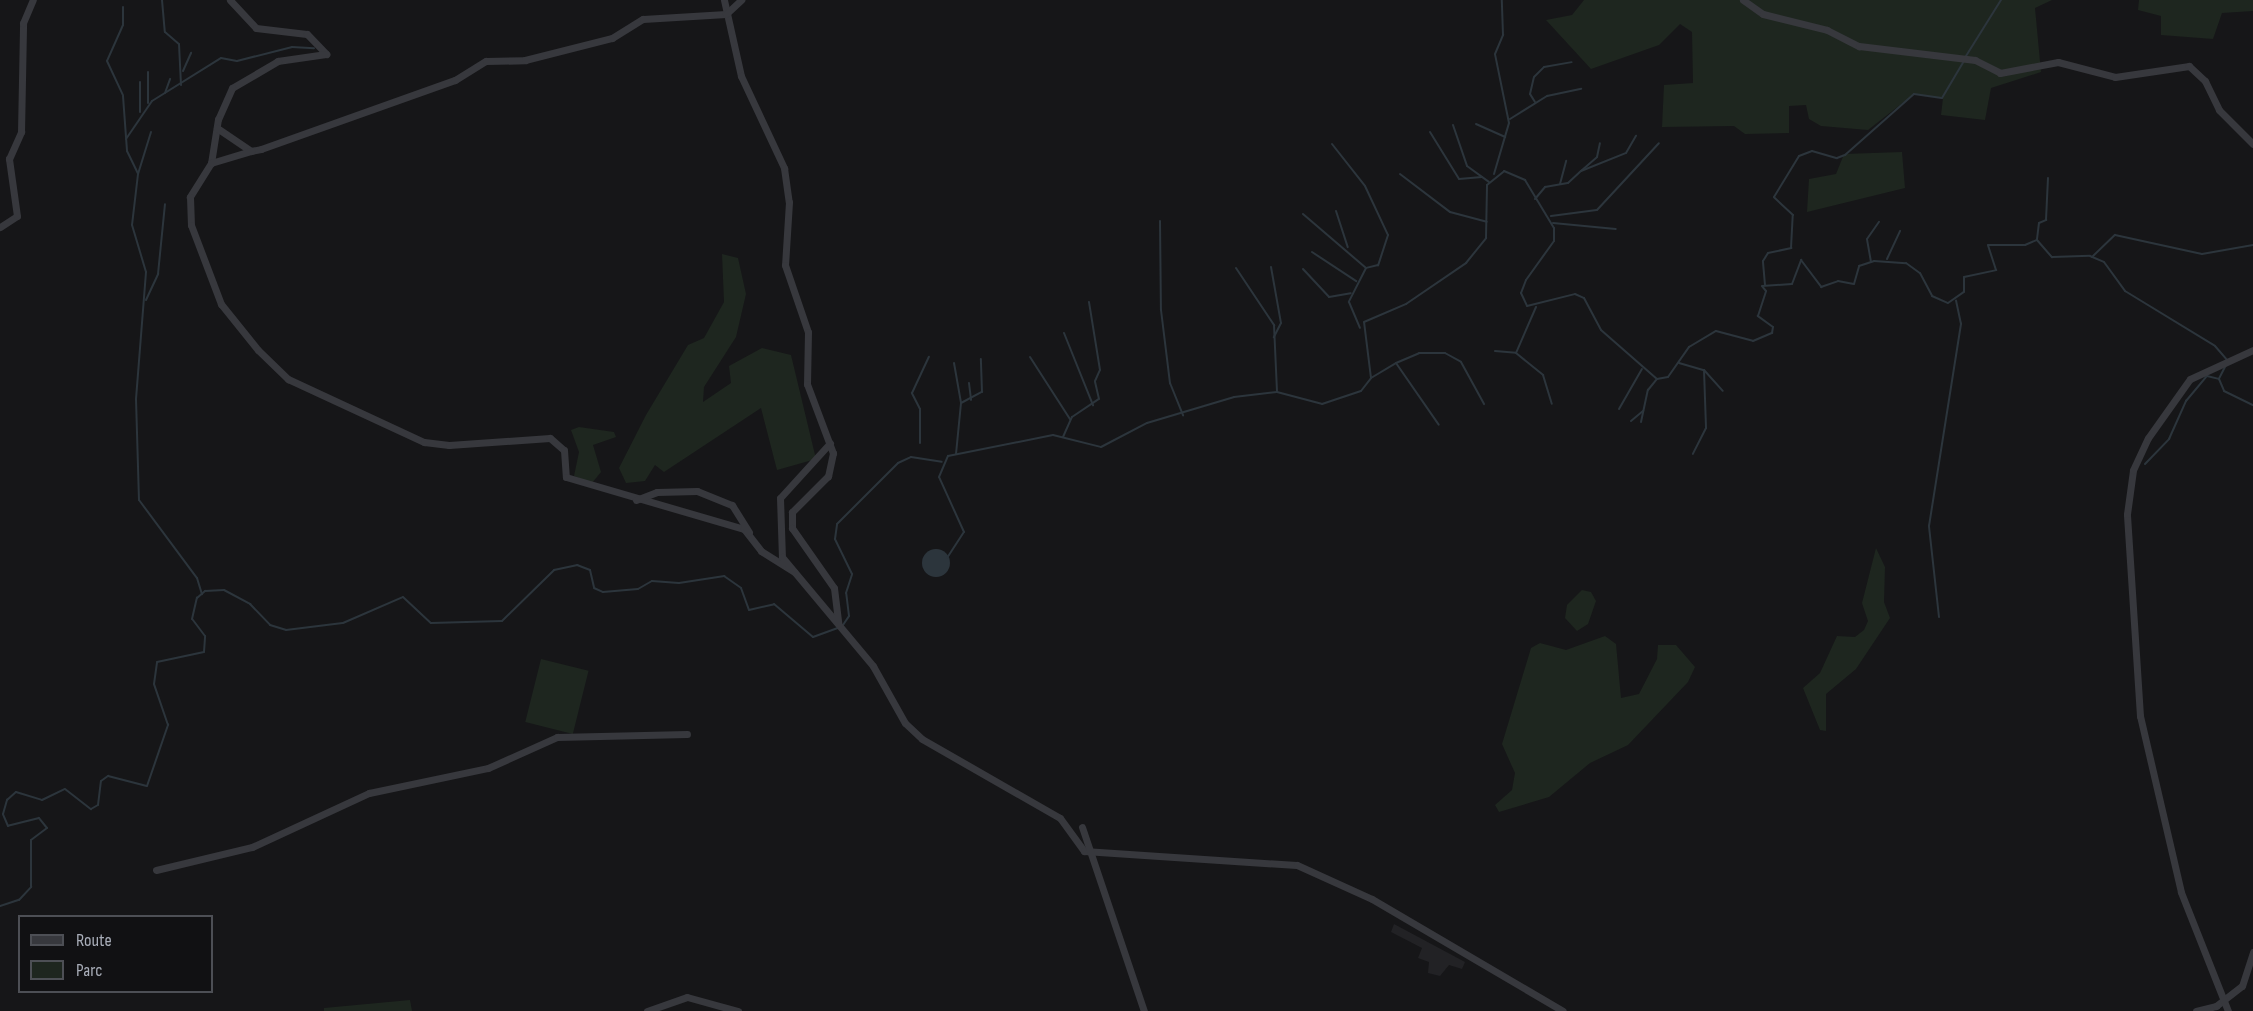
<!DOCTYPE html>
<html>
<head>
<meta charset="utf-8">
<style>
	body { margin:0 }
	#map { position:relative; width:2253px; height:1011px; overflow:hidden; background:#161618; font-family:"Sofia Sans Condensed",sans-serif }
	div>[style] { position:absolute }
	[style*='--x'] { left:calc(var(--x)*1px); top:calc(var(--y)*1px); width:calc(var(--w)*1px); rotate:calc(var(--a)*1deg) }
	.built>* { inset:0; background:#222225 }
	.green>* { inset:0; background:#1e261f; transform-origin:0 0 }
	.water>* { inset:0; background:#2c353c }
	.round { border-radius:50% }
	.stream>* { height:2px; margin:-1px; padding:0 1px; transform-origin:1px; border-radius:1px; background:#2c353c }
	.street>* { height:7px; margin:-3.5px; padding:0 3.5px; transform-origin:3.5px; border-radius:3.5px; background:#37383d }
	span { translate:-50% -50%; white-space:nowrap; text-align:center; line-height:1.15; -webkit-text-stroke:6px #111113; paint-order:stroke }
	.legend { position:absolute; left:18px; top:915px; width:195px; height:78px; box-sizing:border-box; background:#111113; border:2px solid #4d4f55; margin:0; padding:8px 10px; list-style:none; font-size:18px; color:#a8adb8 }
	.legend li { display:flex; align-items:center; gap:12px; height:30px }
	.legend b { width:30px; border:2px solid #4d4f55 }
</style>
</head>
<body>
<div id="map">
	<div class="built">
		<div style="clip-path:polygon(1394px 924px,1465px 962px,1462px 969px,1449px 965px,1440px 976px,1428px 973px,1429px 962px,1418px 958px,1422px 948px,1391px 932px)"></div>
	</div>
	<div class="green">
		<div style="clip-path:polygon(1584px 0,2052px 0,2035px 8px,2041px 72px,1991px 88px,1985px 120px,1941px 115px,1943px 98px,1914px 94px,1868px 130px,1821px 126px,1809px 119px,1806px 105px,1789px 106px,1789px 133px,1745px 134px,1734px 126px,1662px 127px,1664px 85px,1693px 83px,1692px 32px,1680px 24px,1659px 45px,1591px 69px,1546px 20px,1572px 15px)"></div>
		<div style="clip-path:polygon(2139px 0,2253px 0,2253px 11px,2222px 13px,2213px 39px,2161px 35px,2161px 16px,2138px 10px)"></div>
		<div style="clip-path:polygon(1902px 152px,1905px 188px,1807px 212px,1809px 179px,1836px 174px,1844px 154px)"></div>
		<div style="clip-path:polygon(722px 254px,738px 258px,746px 294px,736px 337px,704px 387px,703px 402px,731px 383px,729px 366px,762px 348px,791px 355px,816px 459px,777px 470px,761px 408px,664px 472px,655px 465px,645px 481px,626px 483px,619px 468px,646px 415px,688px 345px,704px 338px,724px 302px)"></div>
		<div style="clip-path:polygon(579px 427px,614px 432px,616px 437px,593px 445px,601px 472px,592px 483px,574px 476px,579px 452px,571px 430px)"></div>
		<div style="clip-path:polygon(1876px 548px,1885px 567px,1884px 602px,1890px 618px,1856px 669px,1826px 694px,1826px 731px,1820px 730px,1803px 688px,1820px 673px,1837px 636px,1855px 637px,1864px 630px,1868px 621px,1862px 603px)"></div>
		<div style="clip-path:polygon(1582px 590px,1591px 592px,1596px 601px,1588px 624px,1577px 631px,1565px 618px,1567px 605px)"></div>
		<div style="clip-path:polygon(1605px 636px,1616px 644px,1621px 698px,1639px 694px,1657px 659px,1658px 645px,1676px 645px,1695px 667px,1688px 682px,1628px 745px,1590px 763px,1549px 797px,1499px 812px,1495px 805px,1512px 790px,1515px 773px,1502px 744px,1531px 648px,1540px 643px,1566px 650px)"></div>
		<div style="left:541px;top:659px;width:49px;height:65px;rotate:14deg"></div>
		<div style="clip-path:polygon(410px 1000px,412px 1011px,324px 1011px,324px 1008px)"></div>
	</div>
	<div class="water">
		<div class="round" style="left:922px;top:549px;width:28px;height:28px"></div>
	</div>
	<div class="stream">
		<div style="--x:162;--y:0;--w:32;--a:85"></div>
		<div style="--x:165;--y:32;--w:18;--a:41"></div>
		<div style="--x:179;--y:44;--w:41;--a:87.2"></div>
		<div style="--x:123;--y:7;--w:18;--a:90"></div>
		<div style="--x:123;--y:25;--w:39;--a:114"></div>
		<div style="--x:107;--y:61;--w:38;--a:65"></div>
		<div style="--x:123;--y:96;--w:55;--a:85.8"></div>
		<div style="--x:127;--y:151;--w:25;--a:64"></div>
		<div style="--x:138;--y:174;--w:51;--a:96.7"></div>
		<div style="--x:132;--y:225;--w:49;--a:73.4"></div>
		<div style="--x:146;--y:272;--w:127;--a:94.5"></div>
		<div style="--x:136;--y:399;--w:101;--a:88.3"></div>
		<div style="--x:139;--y:500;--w:97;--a:53.4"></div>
		<div style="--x:197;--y:578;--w:17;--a:73"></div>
		<div style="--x:1966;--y:56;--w:66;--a:-58"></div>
		<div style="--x:183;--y:71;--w:20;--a:-66"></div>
		<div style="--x:140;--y:82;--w:30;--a:90"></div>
		<div style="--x:165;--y:93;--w:15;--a:-70"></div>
		<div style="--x:1535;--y:102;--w:9;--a:-122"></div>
		<div style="--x:1530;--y:94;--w:17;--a:-77"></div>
		<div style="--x:1534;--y:77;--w:14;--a:-45"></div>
		<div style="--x:1544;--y:67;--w:28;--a:-10"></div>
		<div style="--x:148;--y:103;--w:31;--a:-90"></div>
		<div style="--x:1510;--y:119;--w:44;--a:-31.9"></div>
		<div style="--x:1547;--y:96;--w:35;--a:-12"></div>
		<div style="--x:1476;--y:124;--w:32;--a:24"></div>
		<div style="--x:1453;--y:125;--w:43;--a:71.1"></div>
		<div style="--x:1467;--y:166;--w:27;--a:36"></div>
		<div style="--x:1430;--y:132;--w:55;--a:58.3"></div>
		<div style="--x:1459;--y:179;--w:23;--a:-5"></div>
		<div style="--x:126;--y:139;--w:46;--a:-55.6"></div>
		<div style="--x:152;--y:101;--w:81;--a:-31.9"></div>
		<div style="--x:221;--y:58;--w:16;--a:11"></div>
		<div style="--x:237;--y:61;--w:57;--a:-14.3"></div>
		<div style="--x:292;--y:47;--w:22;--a:3"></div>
		<div style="--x:1332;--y:144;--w:53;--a:51.8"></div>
		<div style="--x:1365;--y:186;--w:54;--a:64.9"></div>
		<div style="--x:1388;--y:235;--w:32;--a:108"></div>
		<div style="--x:1378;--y:265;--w:12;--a:166"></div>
		<div style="--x:1581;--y:171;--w:21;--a:-41"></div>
		<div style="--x:1597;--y:157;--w:14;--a:-78"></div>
		<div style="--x:138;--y:174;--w:44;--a:-72.8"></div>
		<div style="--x:1400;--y:174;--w:63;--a:37.2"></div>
		<div style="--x:1450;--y:212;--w:38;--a:15"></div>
		<div style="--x:1494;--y:174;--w:53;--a:-73.6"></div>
		<div style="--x:1509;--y:123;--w:70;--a:-101.5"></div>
		<div style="--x:1495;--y:54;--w:21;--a:-67"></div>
		<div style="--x:1503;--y:35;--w:35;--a:-92"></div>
		<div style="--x:1560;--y:184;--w:24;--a:-75"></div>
		<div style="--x:1535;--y:199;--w:16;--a:-50"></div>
		<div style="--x:1545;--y:187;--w:23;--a:-10"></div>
		<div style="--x:1568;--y:183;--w:18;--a:-43"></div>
		<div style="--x:1581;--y:171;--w:48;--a:-21.8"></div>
		<div style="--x:1626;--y:153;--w:20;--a:-60"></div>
		<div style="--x:1336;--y:211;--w:38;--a:72"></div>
		<div style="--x:1303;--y:214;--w:83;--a:40.6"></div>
		<div style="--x:1366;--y:268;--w:38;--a:117"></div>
		<div style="--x:1349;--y:302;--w:28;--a:67"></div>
		<div style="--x:1551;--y:216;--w:46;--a:-7.4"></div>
		<div style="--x:1597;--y:210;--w:91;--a:-47.2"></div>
		<div style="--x:1160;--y:221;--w:89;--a:89.4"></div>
		<div style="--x:1161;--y:310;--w:74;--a:83"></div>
		<div style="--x:1170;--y:383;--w:35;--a:68"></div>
		<div style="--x:1553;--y:223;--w:63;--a:5.4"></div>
		<div style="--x:2037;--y:239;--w:16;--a:-83"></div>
		<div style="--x:2039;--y:223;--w:8;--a:-23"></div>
		<div style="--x:2046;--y:220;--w:42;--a:-87.3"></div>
		<div style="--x:1312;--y:252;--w:53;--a:33.4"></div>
		<div style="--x:2092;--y:257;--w:32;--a:-44"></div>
		<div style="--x:2115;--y:235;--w:89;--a:12.3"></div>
		<div style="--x:2202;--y:254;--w:52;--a:-10"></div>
		<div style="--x:1887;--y:259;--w:31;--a:-65"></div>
		<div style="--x:1871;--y:262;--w:23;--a:-100"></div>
		<div style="--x:1867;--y:239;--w:21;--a:-55"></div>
		<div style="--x:1271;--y:267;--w:57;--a:79.9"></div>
		<div style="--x:1281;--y:323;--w:16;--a:117"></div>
		<div style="--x:1236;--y:268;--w:69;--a:56.3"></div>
		<div style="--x:1274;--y:325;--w:66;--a:87.4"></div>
		<div style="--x:1303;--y:269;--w:38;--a:47"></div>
		<div style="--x:1329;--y:297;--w:22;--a:-10"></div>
		<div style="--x:1765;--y:285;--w:24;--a:-95"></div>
		<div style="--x:1763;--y:261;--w:9;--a:-58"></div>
		<div style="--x:1768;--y:253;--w:24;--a:-12"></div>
		<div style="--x:1791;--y:248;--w:33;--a:-87"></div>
		<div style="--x:1793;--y:215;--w:26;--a:-137"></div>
		<div style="--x:1774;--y:197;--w:48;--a:-58.6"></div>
		<div style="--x:1799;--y:156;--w:14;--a:-21"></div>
		<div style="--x:1812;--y:151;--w:26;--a:16"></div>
		<div style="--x:1837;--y:158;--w:9;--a:-21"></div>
		<div style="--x:1845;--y:155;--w:92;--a:-41.5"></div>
		<div style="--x:1914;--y:94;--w:28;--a:8"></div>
		<div style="--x:1942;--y:98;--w:43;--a:-59.3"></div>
		<div style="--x:146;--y:300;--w:29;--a:-65"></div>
		<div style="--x:158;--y:274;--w:70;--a:-84.3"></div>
		<div style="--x:1536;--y:307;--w:50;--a:113.5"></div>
		<div style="--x:1516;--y:353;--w:35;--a:39"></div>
		<div style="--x:1543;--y:375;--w:30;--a:73"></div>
		<div style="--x:1064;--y:333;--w:78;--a:68.1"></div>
		<div style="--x:1495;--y:351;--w:21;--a:5"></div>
		<div style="--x:1030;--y:357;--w:74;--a:57.2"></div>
		<div style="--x:954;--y:363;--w:40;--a:80"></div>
		<div style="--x:1396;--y:363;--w:25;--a:-23"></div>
		<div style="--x:1419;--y:353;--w:26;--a:0"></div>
		<div style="--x:1445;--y:353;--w:18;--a:29"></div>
		<div style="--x:1461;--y:362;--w:48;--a:61.3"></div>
		<div style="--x:1679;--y:363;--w:26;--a:16"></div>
		<div style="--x:1704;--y:370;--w:58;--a:88"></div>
		<div style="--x:1706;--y:428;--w:29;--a:117"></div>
		<div style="--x:1704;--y:370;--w:28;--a:48"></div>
		<div style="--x:1371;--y:378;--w:29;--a:-31"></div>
		<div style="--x:1396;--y:363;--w:75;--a:55.3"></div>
		<div style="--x:969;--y:383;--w:17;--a:83"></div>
		<div style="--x:1619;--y:409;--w:46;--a:-60.1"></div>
		<div style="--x:1631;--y:421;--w:16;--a:-40"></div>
		<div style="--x:1641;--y:422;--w:33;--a:-78"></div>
		<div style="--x:1648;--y:390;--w:14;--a:-51"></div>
		<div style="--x:1063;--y:437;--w:22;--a:-66"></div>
		<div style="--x:1072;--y:417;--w:32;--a:-34"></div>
		<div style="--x:1099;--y:399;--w:18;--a:-103"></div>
		<div style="--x:1095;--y:381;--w:12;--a:-66"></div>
		<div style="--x:1100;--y:370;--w:69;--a:-99.2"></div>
		<div style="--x:920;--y:443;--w:34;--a:-90"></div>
		<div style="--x:920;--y:409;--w:18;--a:-117"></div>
		<div style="--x:912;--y:393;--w:40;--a:-65"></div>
		<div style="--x:956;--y:454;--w:51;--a:-84.4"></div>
		<div style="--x:961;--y:403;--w:24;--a:-28"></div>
		<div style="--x:982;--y:392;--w:33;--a:-92"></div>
		<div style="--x:2145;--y:464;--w:35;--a:-46"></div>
		<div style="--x:2169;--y:439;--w:42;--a:-65.9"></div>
		<div style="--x:2186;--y:401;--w:33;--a:-50"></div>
		<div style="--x:2207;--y:376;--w:12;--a:14"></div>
		<div style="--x:947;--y:558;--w:31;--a:-57"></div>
		<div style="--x:964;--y:532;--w:60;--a:-114.4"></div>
		<div style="--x:939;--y:477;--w:23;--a:-67"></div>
		<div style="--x:948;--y:456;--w:107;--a:-11.3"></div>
		<div style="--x:1053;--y:435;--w:49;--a:14"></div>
		<div style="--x:1101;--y:447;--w:52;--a:-27.6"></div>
		<div style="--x:1147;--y:423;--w:91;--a:-16.6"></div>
		<div style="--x:1234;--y:397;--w:43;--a:-6.6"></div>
		<div style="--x:1277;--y:392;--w:47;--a:14.9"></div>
		<div style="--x:1322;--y:404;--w:41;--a:-18.4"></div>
		<div style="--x:1361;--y:391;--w:16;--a:-52"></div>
		<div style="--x:1371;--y:378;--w:56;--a:-97.1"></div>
		<div style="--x:1364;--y:322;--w:46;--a:-23.2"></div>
		<div style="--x:1406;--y:304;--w:73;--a:-34.3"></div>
		<div style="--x:1466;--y:263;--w:32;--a:-51"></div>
		<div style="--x:1486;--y:238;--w:53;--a:-88.9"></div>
		<div style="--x:1487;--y:185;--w:22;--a:-39"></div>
		<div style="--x:1504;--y:171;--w:23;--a:23"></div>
		<div style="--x:1525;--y:180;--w:56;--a:58.9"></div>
		<div style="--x:1554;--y:228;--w:13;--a:90"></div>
		<div style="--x:1554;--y:241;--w:48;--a:125.7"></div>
		<div style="--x:1526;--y:280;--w:14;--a:111"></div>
		<div style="--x:1521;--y:293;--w:14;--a:65"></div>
		<div style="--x:1527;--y:306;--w:49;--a:-14"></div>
		<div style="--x:1575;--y:294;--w:10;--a:24"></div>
		<div style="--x:1584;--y:298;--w:36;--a:62"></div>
		<div style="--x:1601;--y:330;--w:74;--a:41.2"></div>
		<div style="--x:1657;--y:379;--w:11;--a:-10"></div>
		<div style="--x:1668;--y:377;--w:37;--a:-55"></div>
		<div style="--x:1689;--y:347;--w:31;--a:-31"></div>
		<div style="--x:1716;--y:331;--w:38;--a:15"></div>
		<div style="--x:1753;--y:341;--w:21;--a:-23"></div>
		<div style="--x:1772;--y:333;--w:6;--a:-81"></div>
		<div style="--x:1773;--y:327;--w:19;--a:-144"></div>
		<div style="--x:1758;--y:316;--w:26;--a:-72"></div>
		<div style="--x:1766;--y:291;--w:6;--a:-129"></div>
		<div style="--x:1762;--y:286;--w:30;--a:-4"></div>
		<div style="--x:1792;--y:284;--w:26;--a:-69"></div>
		<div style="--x:1801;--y:260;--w:34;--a:53"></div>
		<div style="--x:1821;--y:287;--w:18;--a:-19"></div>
		<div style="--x:1838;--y:281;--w:16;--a:11"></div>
		<div style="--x:1854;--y:284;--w:19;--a:-74"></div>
		<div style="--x:1859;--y:266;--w:16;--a:-18"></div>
		<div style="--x:1874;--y:261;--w:32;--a:4"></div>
		<div style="--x:1906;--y:263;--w:17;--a:36"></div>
		<div style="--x:1920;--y:273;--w:26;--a:62"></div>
		<div style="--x:1932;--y:296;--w:17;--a:24"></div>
		<div style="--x:1948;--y:303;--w:19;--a:-35"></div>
		<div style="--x:1964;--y:292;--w:15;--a:-90"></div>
		<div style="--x:1964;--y:277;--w:33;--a:-12"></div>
		<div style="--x:1996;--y:270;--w:26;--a:-108"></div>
		<div style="--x:1988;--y:245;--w:37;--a:0"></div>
		<div style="--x:2025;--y:245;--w:13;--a:-23"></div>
		<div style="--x:2037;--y:240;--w:23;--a:49"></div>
		<div style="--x:2052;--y:257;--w:38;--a:-2"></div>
		<div style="--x:2090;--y:256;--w:15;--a:23"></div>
		<div style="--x:2104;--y:262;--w:36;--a:54"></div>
		<div style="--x:2125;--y:291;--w:105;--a:31.4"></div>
		<div style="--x:2215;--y:346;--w:20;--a:49"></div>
		<div style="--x:2228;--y:361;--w:20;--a:117"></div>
		<div style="--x:2219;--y:379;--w:13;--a:67"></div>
		<div style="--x:2224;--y:391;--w:32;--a:26"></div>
		<div style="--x:1939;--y:617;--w:92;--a:-96.3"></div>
		<div style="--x:1929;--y:526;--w:205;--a:-81"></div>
		<div style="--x:1961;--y:324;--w:24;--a:-102"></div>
		<div style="--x:843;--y:625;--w:11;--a:-56"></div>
		<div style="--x:849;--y:616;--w:23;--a:-97"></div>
		<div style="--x:846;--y:593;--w:20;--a:-72"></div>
		<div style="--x:852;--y:574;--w:39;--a:-116"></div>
		<div style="--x:835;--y:539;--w:15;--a:-82"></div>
		<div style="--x:837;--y:524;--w:86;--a:-45"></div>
		<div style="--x:898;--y:463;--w:14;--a:-25"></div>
		<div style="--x:911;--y:457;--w:31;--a:9"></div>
		<div style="--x:0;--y:906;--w:20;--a:-18"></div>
		<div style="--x:19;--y:900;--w:18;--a:-47"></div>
		<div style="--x:31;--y:887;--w:47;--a:-90"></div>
		<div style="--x:31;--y:840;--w:20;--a:-37"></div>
		<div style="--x:47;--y:828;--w:13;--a:-129"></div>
		<div style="--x:39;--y:818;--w:32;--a:166"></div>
		<div style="--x:8;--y:826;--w:13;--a:-113"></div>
		<div style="--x:3;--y:814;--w:15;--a:-74"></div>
		<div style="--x:7;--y:800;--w:12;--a:-42"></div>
		<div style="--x:16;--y:792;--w:27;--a:17"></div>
		<div style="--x:42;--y:800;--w:25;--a:-26"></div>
		<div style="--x:65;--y:789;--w:33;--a:38"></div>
		<div style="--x:91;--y:809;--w:8;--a:-30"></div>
		<div style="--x:98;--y:805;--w:24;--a:-83"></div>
		<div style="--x:101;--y:781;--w:9;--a:-36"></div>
		<div style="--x:108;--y:776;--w:40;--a:14.4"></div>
		<div style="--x:147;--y:786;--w:65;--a:-71"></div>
		<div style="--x:168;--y:725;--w:43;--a:-108.9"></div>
		<div style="--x:154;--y:684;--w:22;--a:-82"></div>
		<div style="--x:157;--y:662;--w:48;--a:-12"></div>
		<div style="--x:204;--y:652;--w:16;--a:-86"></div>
		<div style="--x:205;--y:636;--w:21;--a:-127"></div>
		<div style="--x:192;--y:619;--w:22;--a:-77"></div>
		<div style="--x:197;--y:598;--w:11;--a:-41"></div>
		<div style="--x:205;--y:591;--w:19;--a:-3"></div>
		<div style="--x:224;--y:590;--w:30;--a:28"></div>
		<div style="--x:250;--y:604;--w:29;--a:46"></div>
		<div style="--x:270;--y:625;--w:17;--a:17"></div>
		<div style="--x:286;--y:630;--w:57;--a:-7"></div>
		<div style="--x:343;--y:623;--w:65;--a:-23.4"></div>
		<div style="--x:403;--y:597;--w:38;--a:43"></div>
		<div style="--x:431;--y:623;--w:71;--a:-1.6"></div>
		<div style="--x:502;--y:621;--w:73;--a:-44.4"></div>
		<div style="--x:554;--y:570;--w:24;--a:-12"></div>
		<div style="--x:577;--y:565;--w:14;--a:21"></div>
		<div style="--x:590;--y:570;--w:18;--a:77"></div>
		<div style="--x:594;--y:588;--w:10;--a:24"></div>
		<div style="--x:603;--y:592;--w:35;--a:-5"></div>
		<div style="--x:638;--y:589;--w:16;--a:-30"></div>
		<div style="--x:652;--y:581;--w:27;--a:4"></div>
		<div style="--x:679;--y:583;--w:46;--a:-8.8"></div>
		<div style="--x:724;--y:576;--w:21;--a:35"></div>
		<div style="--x:741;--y:588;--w:23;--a:70"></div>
		<div style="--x:749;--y:610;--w:26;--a:-13"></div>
		<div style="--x:774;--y:604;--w:51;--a:40.2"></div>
		<div style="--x:813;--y:637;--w:27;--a:-20"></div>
	</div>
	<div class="street">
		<div style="--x:230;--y:0;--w:38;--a:47"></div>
		<div style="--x:256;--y:28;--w:51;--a:6.7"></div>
		<div style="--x:307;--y:34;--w:28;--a:46"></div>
		<div style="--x:326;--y:54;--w:49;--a:171.7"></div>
		<div style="--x:278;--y:61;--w:53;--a:149.6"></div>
		<div style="--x:232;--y:88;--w:34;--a:114"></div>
		<div style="--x:218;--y:119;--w:45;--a:99"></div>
		<div style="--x:211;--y:163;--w:40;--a:122"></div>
		<div style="--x:190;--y:197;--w:28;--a:88"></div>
		<div style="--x:191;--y:225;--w:85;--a:69.2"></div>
		<div style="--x:221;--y:304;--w:59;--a:51.2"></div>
		<div style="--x:258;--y:350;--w:42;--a:44"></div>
		<div style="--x:288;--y:379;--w:150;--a:24.9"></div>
		<div style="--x:424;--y:442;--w:25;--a:7"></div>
		<div style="--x:449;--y:445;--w:101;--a:-4"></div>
		<div style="--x:550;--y:438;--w:18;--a:41"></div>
		<div style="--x:564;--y:450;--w:27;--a:86"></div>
		<div style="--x:566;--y:477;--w:185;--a:16.3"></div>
		<div style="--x:744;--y:529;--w:28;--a:52"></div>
		<div style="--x:761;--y:551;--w:39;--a:32"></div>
		<div style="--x:724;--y:0;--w:78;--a:77.4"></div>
		<div style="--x:741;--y:76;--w:102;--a:64.9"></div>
		<div style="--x:784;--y:168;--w:34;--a:82"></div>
		<div style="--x:789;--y:202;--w:63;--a:93.6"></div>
		<div style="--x:785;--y:265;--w:71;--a:71.1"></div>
		<div style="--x:808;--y:332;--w:52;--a:91.1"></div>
		<div style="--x:807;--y:384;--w:74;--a:69.4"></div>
		<div style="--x:833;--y:453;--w:24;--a:102"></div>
		<div style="--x:828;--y:476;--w:51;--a:135"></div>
		<div style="--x:792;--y:512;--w:16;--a:90"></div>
		<div style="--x:792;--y:528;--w:73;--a:55"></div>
		<div style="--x:834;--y:588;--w:35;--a:83"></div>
		<div style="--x:1743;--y:0;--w:24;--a:35"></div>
		<div style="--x:1763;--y:14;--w:66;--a:14"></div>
		<div style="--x:1827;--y:30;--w:36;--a:27"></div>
		<div style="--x:1859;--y:46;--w:117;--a:6.9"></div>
		<div style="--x:1975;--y:60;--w:28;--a:27"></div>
		<div style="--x:2000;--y:73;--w:59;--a:-10.7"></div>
		<div style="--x:2058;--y:62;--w:59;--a:14.7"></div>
		<div style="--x:2115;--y:77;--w:75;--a:-8.5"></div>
		<div style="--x:2189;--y:66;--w:22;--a:43"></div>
		<div style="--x:2205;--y:81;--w:32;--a:64"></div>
		<div style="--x:2219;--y:110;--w:48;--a:45"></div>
		<div style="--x:217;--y:128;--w:41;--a:34.1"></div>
		<div style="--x:251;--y:151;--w:10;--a:-11"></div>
		<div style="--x:261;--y:149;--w:206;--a:-19.6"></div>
		<div style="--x:455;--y:80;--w:36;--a:-32"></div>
		<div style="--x:486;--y:61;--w:39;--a:-1"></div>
		<div style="--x:525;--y:60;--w:90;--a:-14.2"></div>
		<div style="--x:612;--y:38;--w:36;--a:-32"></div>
		<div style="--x:643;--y:19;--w:83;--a:-3.4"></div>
		<div style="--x:726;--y:14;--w:21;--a:-43"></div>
		<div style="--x:211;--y:163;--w:42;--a:-16.7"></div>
		<div style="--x:0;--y:227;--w:20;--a:-33"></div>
		<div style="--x:17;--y:216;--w:58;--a:-98"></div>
		<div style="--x:9;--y:159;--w:30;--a:-66"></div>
		<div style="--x:21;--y:132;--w:109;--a:-88.9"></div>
		<div style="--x:23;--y:23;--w:25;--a:-67"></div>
		<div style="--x:830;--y:443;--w:74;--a:132.3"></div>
		<div style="--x:780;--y:498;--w:59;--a:88.1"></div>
		<div style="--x:782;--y:557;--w:142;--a:50.1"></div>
		<div style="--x:873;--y:666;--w:65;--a:60.7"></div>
		<div style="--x:905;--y:723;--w:23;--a:43"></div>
		<div style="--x:922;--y:739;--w:159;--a:29.8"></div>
		<div style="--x:1060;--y:818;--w:41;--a:54"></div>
		<div style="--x:1084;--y:851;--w:213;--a:3.8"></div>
		<div style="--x:1297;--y:865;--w:82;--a:24.4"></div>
		<div style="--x:1372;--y:899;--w:221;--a:30.4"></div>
		<div style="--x:636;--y:500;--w:22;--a:-21"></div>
		<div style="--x:657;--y:492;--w:40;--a:-1.4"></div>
		<div style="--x:697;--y:491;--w:38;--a:22"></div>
		<div style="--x:732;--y:505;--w:32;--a:58"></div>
		<div style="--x:1082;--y:827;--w:194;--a:71.4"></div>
		<div style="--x:156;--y:870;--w:99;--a:-13.5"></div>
		<div style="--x:252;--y:847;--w:129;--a:-24.8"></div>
		<div style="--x:369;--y:793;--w:122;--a:-11.9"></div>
		<div style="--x:488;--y:768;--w:76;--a:-24.2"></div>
		<div style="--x:557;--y:737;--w:130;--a:-1.3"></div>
		<div style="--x:647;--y:1011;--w:42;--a:-19.3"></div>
		<div style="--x:687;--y:997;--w:53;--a:15.4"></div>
		<div style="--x:2196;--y:1011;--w:21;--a:-14"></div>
		<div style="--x:2216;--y:1006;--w:33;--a:-38"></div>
		<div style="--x:2242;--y:986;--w:36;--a:-72"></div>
		<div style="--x:2228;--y:1011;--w:128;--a:-111.6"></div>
		<div style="--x:2181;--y:892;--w:181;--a:-103.1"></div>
		<div style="--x:2140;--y:716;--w:202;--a:-93.7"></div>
		<div style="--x:2127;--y:514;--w:44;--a:-82.2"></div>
		<div style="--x:2133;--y:470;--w:35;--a:-65"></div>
		<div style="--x:2148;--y:438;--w:72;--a:-54.6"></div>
		<div style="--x:2190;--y:379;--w:69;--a:-24.7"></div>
	</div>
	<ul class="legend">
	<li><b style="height:8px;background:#37383d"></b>Route</li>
	<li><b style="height:16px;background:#1e261f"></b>Parc</li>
	</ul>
</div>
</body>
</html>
